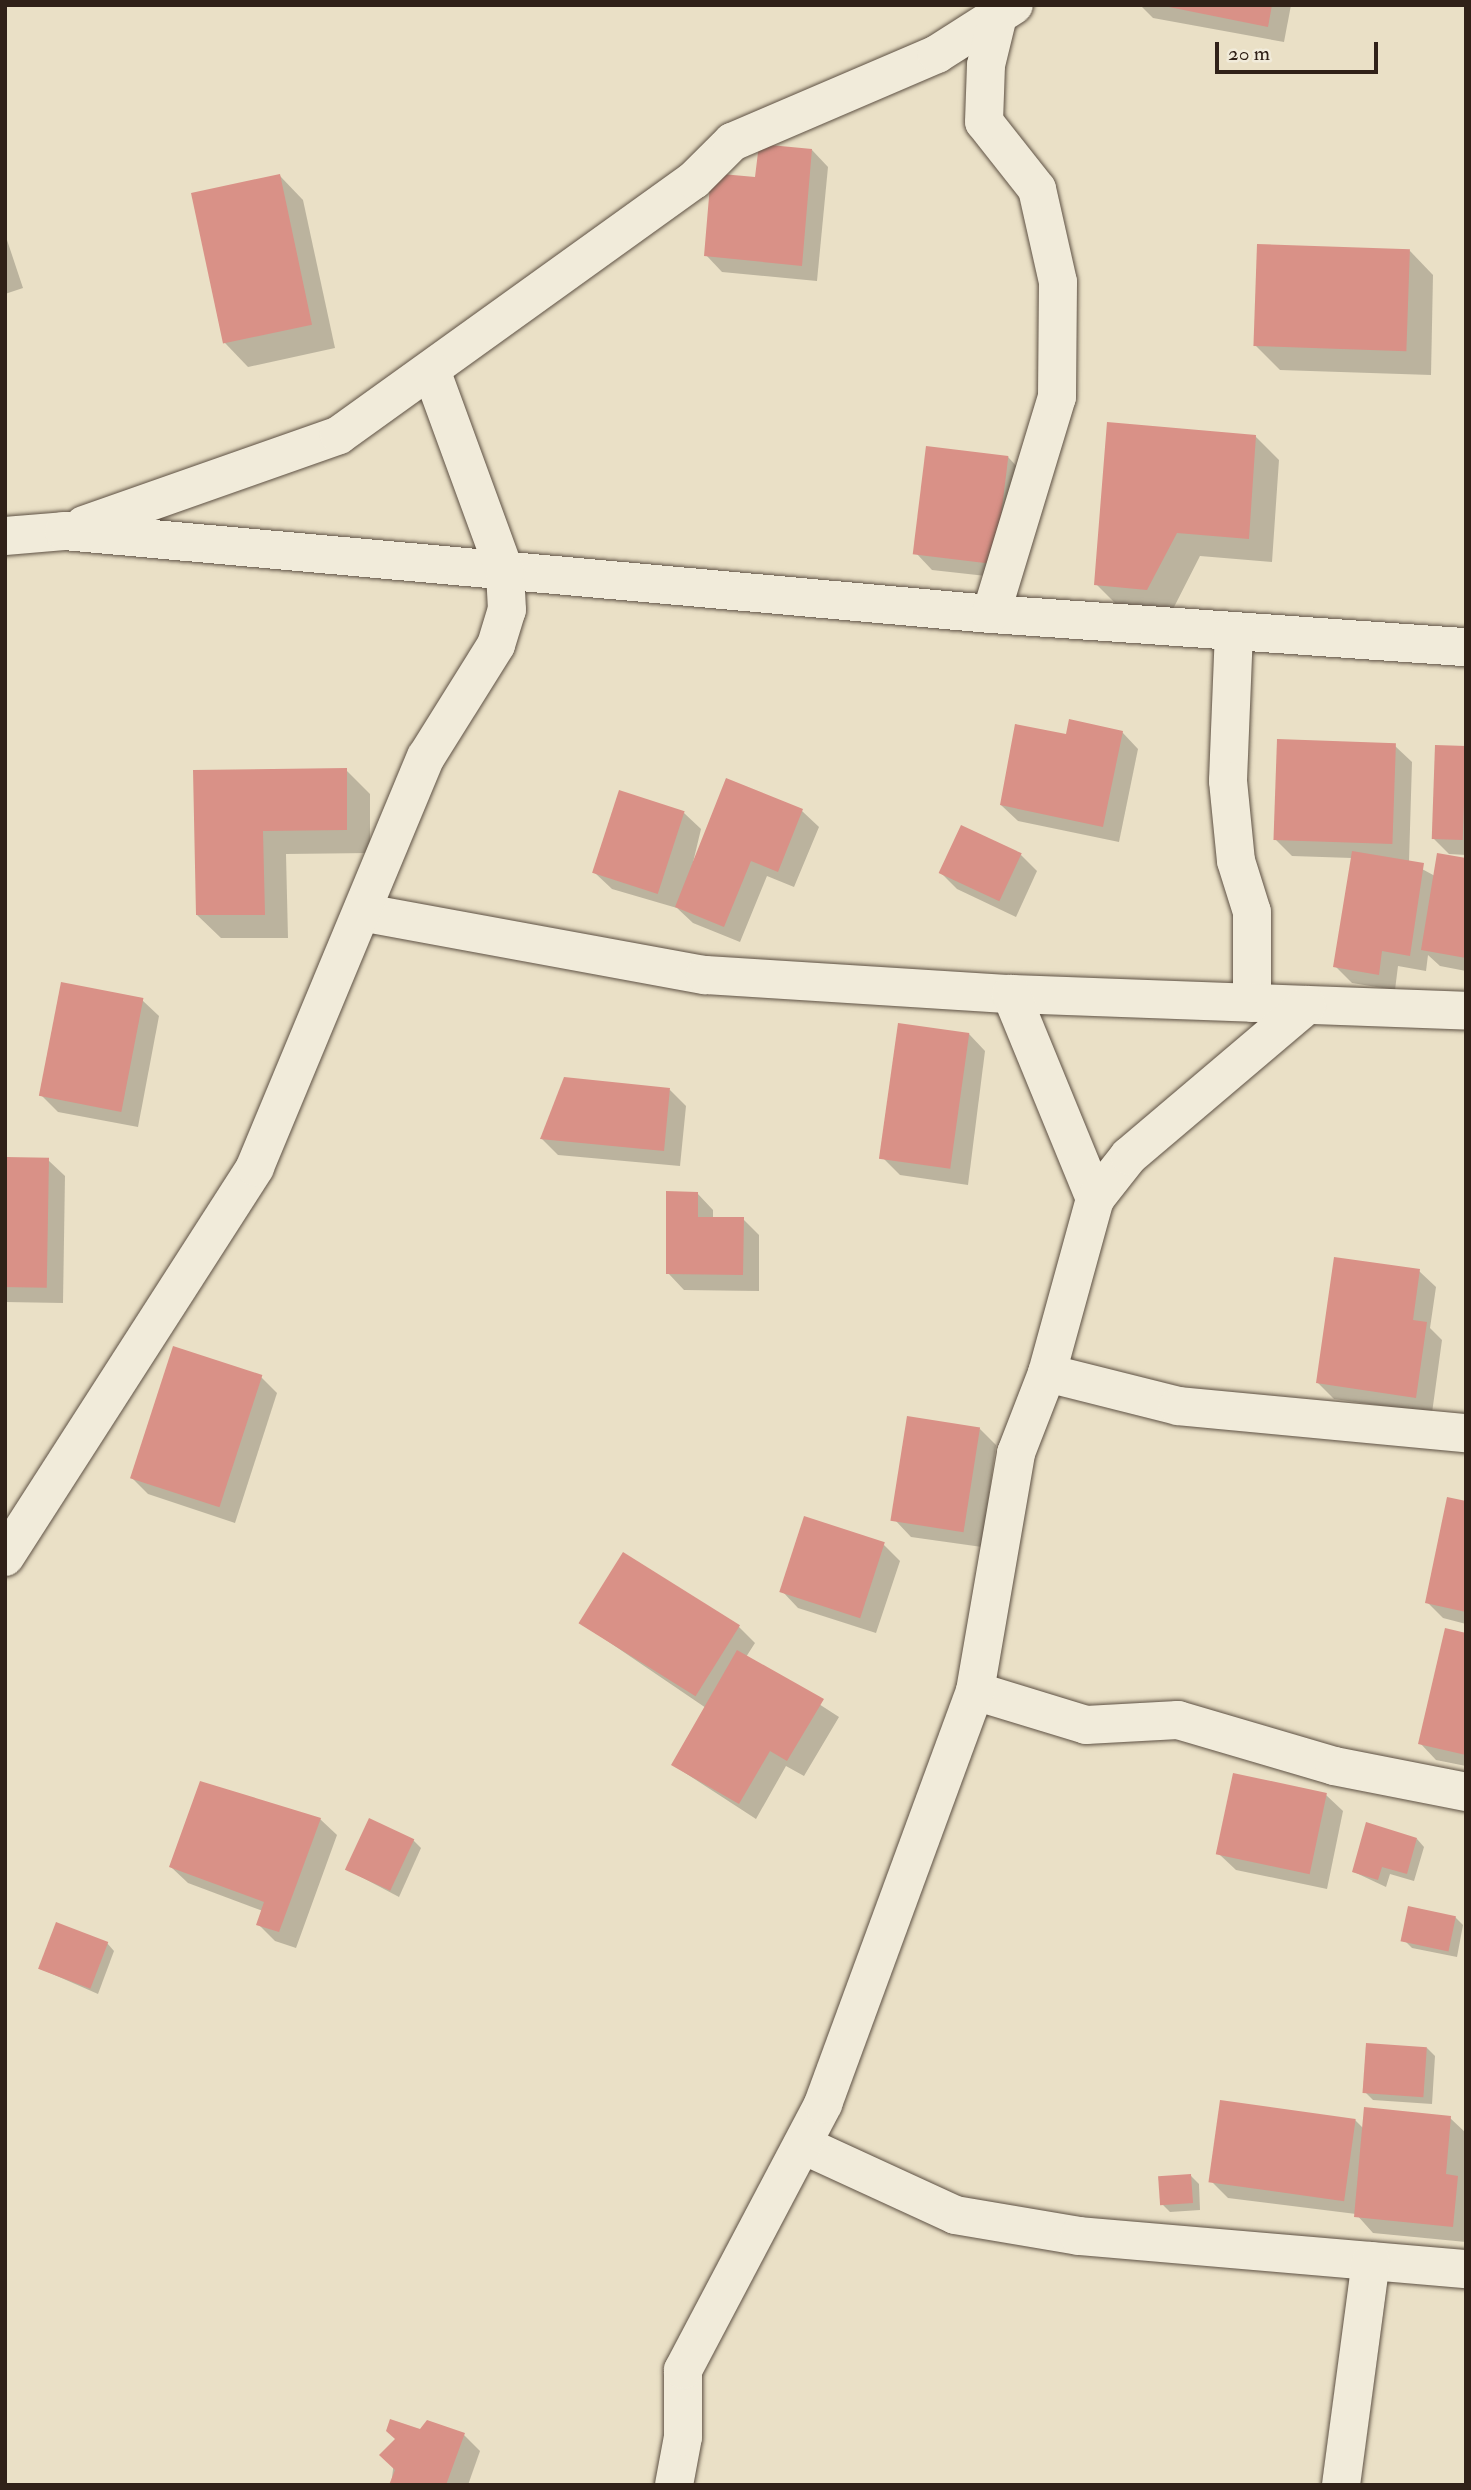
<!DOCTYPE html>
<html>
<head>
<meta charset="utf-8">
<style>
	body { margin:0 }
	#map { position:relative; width:1471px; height:2490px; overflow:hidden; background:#eae0c6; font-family:"IM FELL Double Pica",serif }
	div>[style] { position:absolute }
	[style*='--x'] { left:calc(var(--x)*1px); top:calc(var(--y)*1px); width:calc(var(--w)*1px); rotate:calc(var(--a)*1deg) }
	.shadow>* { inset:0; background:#0003 }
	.building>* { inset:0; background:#d99187; transform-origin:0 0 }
	.roads { filter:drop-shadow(0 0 2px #5e5144) drop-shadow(0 0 2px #5e5144) }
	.street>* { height:38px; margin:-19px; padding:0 19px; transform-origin:19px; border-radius:19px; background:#f1ebda }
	span { translate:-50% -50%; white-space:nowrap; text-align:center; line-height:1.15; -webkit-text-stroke:5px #f1ebda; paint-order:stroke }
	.frame { position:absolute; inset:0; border:7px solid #302118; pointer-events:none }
	.scale { position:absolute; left:1215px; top:42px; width:163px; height:32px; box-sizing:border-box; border:4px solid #302118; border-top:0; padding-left:9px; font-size:21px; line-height:24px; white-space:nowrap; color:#302118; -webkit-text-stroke:5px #f1ebda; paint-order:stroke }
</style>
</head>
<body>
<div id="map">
	<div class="shadow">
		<div style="clip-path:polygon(1140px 5px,1291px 5px,1284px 42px,1153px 18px)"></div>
		<div style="clip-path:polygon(812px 150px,828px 167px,817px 281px,722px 272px,706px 255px,757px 179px)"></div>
		<div style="clip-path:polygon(280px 176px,303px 200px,335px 348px,248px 367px,225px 343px)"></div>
		<div style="clip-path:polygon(5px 234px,23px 288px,5px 294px)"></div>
		<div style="clip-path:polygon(1410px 251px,1433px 275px,1431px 375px,1280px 370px,1256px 346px)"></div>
		<div style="clip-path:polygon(1255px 436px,1279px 460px,1272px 562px,1200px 556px,1171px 613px,1120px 608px,1096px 584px)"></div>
		<div style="clip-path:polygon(1008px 457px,1024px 474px,1013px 579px,932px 570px,916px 553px)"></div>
		<div style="clip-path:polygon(1122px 732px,1138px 749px,1119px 842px,1018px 821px,1001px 805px,1068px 737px)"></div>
		<div style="clip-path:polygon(1395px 746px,1412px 762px,1409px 862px,1435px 876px,1466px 860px,1466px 971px,1440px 966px,1428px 955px,1426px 971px,1398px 966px,1395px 990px,1352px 983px,1335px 966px,1352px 858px,1292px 856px,1276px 840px)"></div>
		<div style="clip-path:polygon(1466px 748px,1466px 855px,1449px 854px,1433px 838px)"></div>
		<div style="clip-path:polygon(346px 770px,370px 794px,370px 853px,286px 854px,288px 938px,221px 938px,197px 915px,194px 771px)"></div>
		<div style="clip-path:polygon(727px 780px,802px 811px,819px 827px,794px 887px,767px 876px,740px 942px,693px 923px,677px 908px,612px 889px,595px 873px,684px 813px,701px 829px,691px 871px)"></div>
		<div style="clip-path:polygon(1021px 855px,1037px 871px,1016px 917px,957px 889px,941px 873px)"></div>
		<div style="clip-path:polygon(142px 1000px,159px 1016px,138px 1127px,58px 1112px,41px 1095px)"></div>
		<div style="clip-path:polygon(969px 1034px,985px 1051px,968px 1185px,900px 1175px,883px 1158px)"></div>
		<div style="clip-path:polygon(670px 1090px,686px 1106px,680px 1166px,558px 1155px,542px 1139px)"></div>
		<div style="clip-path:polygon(5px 1159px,48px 1160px,65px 1176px,63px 1303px,5px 1302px)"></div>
		<div style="clip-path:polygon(697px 1193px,713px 1210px,713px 1219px,743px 1219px,759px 1235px,759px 1291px,684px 1290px,668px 1273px)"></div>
		<div style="clip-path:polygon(1419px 1271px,1436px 1287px,1430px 1328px,1442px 1340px,1432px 1413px,1334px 1399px,1318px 1383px)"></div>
		<div style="clip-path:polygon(261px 1377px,277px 1393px,235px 1523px,148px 1494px,132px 1478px)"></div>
		<div style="clip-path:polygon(980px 1429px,996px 1445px,982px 1547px,911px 1537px,895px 1520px)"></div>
		<div style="clip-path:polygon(1466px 1502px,1466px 1624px,1443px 1618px,1427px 1602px)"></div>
		<div style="clip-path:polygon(884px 1545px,900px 1561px,876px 1633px,798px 1608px,782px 1591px)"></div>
		<div style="clip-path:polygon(581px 1623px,739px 1627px,755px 1643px,746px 1657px,839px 1717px,804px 1776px,786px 1766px,756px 1819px,673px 1765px,706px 1708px)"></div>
		<div style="clip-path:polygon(1466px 1634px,1466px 1766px,1436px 1760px,1420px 1743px)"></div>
		<div style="clip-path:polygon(1326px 1795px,1343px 1811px,1327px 1889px,1236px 1870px,1219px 1854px)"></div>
		<div style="clip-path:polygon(320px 1819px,337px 1835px,296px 1948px,275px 1941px,258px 1924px,263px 1911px,188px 1883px,171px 1867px)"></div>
		<div style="clip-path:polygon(1417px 1839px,1424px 1847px,1414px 1881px,1390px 1874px,1386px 1887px,1354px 1872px)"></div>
		<div style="clip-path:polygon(413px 1840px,421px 1848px,399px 1897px,348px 1870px)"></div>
		<div style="clip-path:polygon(1455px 1917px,1463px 1925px,1457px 1957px,1412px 1948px,1404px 1940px)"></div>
		<div style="clip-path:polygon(107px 1943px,114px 1951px,98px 1994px,41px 1969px)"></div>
		<div style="clip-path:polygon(1427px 2048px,1435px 2056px,1432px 2104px,1373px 2100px,1365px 2092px)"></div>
		<div style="clip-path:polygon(1450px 2118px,1466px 2133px,1466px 2242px,1373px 2233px,1356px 2214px,1228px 2198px,1212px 2182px,1355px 2120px,1364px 2129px)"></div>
		<div style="clip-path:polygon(1191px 2176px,1199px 2184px,1200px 2210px,1170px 2212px,1162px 2204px)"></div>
		<div style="clip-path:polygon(421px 2431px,464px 2435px,480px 2451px,468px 2485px,391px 2485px,397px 2439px)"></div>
	</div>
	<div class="building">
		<div style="clip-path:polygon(1159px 5px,1272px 5px,1268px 27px)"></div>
		<div style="clip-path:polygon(759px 144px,812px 149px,802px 266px,704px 256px,711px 173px,755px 177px)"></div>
		<div style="left:280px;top:174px;width:154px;height:91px;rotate:78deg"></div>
		<div style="left:1257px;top:244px;width:153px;height:102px;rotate:2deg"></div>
		<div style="clip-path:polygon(1107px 422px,1256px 435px,1249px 539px,1177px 533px,1147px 590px,1094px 585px)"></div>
		<div style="left:926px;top:446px;width:83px;height:109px;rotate:7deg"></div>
		<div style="clip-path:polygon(1069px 719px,1123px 731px,1103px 827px,1000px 805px,1015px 724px,1066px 734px)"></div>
		<div style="left:1277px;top:739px;width:119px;height:101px;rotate:2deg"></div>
		<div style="left:1435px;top:745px;width:31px;height:94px;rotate:2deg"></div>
		<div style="clip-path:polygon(347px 768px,347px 830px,263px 831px,265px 915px,196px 915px,193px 770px)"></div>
		<div style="clip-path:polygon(726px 778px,803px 809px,778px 872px,751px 861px,724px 927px,675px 907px)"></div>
		<div style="left:619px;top:790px;width:69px;height:87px;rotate:18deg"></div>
		<div style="left:961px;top:825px;width:67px;height:53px;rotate:25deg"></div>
		<div style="clip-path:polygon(1352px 851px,1424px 863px,1410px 956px,1382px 951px,1379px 975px,1333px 967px)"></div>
		<div style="clip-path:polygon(1437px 853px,1466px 858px,1466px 958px,1421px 950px)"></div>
		<div style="left:61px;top:982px;width:84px;height:116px;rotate:11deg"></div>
		<div style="left:898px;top:1023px;width:72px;height:137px;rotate:8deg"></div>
		<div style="clip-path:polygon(564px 1077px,670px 1088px,664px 1151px,540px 1139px)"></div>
		<div style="left:5px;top:1157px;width:44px;height:130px;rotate:1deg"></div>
		<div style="clip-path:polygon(666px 1191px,698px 1192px,698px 1217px,744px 1217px,743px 1275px,666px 1274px)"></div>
		<div style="clip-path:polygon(1334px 1257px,1420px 1269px,1413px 1320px,1427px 1322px,1416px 1398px,1316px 1383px)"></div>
		<div style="left:173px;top:1346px;width:94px;height:139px;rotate:18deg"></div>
		<div style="left:907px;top:1416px;width:74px;height:106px;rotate:9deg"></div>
		<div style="clip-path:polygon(1447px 1497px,1466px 1501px,1466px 1612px,1425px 1603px)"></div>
		<div style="left:804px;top:1516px;width:85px;height:80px;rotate:18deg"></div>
		<div style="left:623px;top:1552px;width:138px;height:84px;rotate:32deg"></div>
		<div style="clip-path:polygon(1445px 1628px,1466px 1633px,1466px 1755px,1418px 1744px)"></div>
		<div style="clip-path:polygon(737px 1650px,824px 1699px,787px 1761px,770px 1751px,739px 1804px,671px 1765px)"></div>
		<div style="left:1233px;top:1773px;width:96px;height:83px;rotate:12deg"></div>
		<div style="clip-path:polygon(200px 1781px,321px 1818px,279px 1932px,256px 1925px,264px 1902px,169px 1867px)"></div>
		<div style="left:369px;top:1818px;width:50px;height:57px;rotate:25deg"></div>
		<div style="clip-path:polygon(1366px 1822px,1417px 1838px,1407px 1874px,1382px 1867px,1378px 1880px,1352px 1872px)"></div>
		<div style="left:1408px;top:1906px;width:49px;height:36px;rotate:12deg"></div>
		<div style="left:56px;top:1922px;width:56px;height:50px;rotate:21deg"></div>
		<div style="left:1366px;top:2043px;width:61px;height:50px;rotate:4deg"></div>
		<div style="left:1220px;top:2100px;width:137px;height:83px;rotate:8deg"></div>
		<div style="clip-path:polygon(1364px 2107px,1451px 2116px,1446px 2174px,1458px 2176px,1453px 2227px,1354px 2217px)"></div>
		<div style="left:1191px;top:2174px;width:29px;height:33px;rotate:86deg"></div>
		<div style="clip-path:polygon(390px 2419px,420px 2429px,427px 2420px,465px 2433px,446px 2485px,389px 2485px,395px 2470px,379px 2455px,395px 2439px,386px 2431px)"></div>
	</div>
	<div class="roads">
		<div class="street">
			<div style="--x:84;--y:525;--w:270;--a:-19.4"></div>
			<div style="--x:339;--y:435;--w:437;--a:-35.7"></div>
			<div style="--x:694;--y:180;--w:54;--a:-45"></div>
			<div style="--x:732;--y:142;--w:223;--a:-23.2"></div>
			<div style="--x:937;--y:54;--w:91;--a:-32.5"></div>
			<div style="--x:5;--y:536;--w:59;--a:-4.8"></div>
			<div style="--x:64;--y:531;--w:931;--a:5.12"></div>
			<div style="--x:991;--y:614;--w:476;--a:4"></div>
			<div style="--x:991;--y:614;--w:227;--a:-73.1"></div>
			<div style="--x:1057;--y:397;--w:115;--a:-89.5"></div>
			<div style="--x:1058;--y:282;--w:95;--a:-102.7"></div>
			<div style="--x:1037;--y:189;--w:85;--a:-128.3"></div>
			<div style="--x:984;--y:122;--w:57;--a:-88"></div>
			<div style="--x:986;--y:65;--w:46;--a:-76.3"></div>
			<div style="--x:1234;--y:631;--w:150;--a:92.3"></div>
			<div style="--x:1228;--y:781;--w:80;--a:84.3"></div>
			<div style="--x:1236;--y:861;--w:53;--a:72.6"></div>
			<div style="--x:1252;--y:912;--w:91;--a:90"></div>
			<div style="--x:366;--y:913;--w:345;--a:10.4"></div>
			<div style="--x:705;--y:975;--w:307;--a:3.6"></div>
			<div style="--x:1011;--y:994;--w:455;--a:2.1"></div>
			<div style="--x:1011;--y:994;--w:222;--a:67.7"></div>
			<div style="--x:1047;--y:1373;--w:135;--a:14.1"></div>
			<div style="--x:1178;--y:1406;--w:289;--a:5.4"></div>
			<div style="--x:5;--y:1557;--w:463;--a:-57.3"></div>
			<div style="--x:255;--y:1167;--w:444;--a:-67.4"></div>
			<div style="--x:426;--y:757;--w:132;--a:-58"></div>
			<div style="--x:496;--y:645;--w:37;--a:-73"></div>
			<div style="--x:507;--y:610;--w:38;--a:-93"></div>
			<div style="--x:505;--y:572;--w:215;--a:-110.1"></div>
			<div style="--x:975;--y:1691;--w:116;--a:17"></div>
			<div style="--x:1086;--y:1725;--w:92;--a:-3.1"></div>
			<div style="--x:1178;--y:1720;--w:163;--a:16.4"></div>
			<div style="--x:1334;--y:1766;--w:135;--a:11.1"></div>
			<div style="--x:803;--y:2145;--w:167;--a:24.7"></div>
			<div style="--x:955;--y:2215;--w:126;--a:9.6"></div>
			<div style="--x:1079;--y:2236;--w:388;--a:4.9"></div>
			<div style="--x:674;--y:2485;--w:49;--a:-79.4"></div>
			<div style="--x:683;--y:2437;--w:67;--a:-90"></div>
			<div style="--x:683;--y:2370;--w:301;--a:-62.2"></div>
			<div style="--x:823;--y:2104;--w:440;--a:-69.8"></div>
			<div style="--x:975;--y:1691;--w:242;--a:-80.2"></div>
			<div style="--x:1016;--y:1453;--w:86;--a:-68.8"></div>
			<div style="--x:1047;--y:1373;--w:180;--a:-74.6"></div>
			<div style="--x:1095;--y:1199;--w:55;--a:-51.7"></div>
			<div style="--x:1129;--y:1156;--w:233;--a:-40.3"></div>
			<div style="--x:1341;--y:2485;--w:226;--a:-82.4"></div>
		</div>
	</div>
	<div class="frame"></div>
	<div class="scale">20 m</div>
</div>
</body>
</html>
